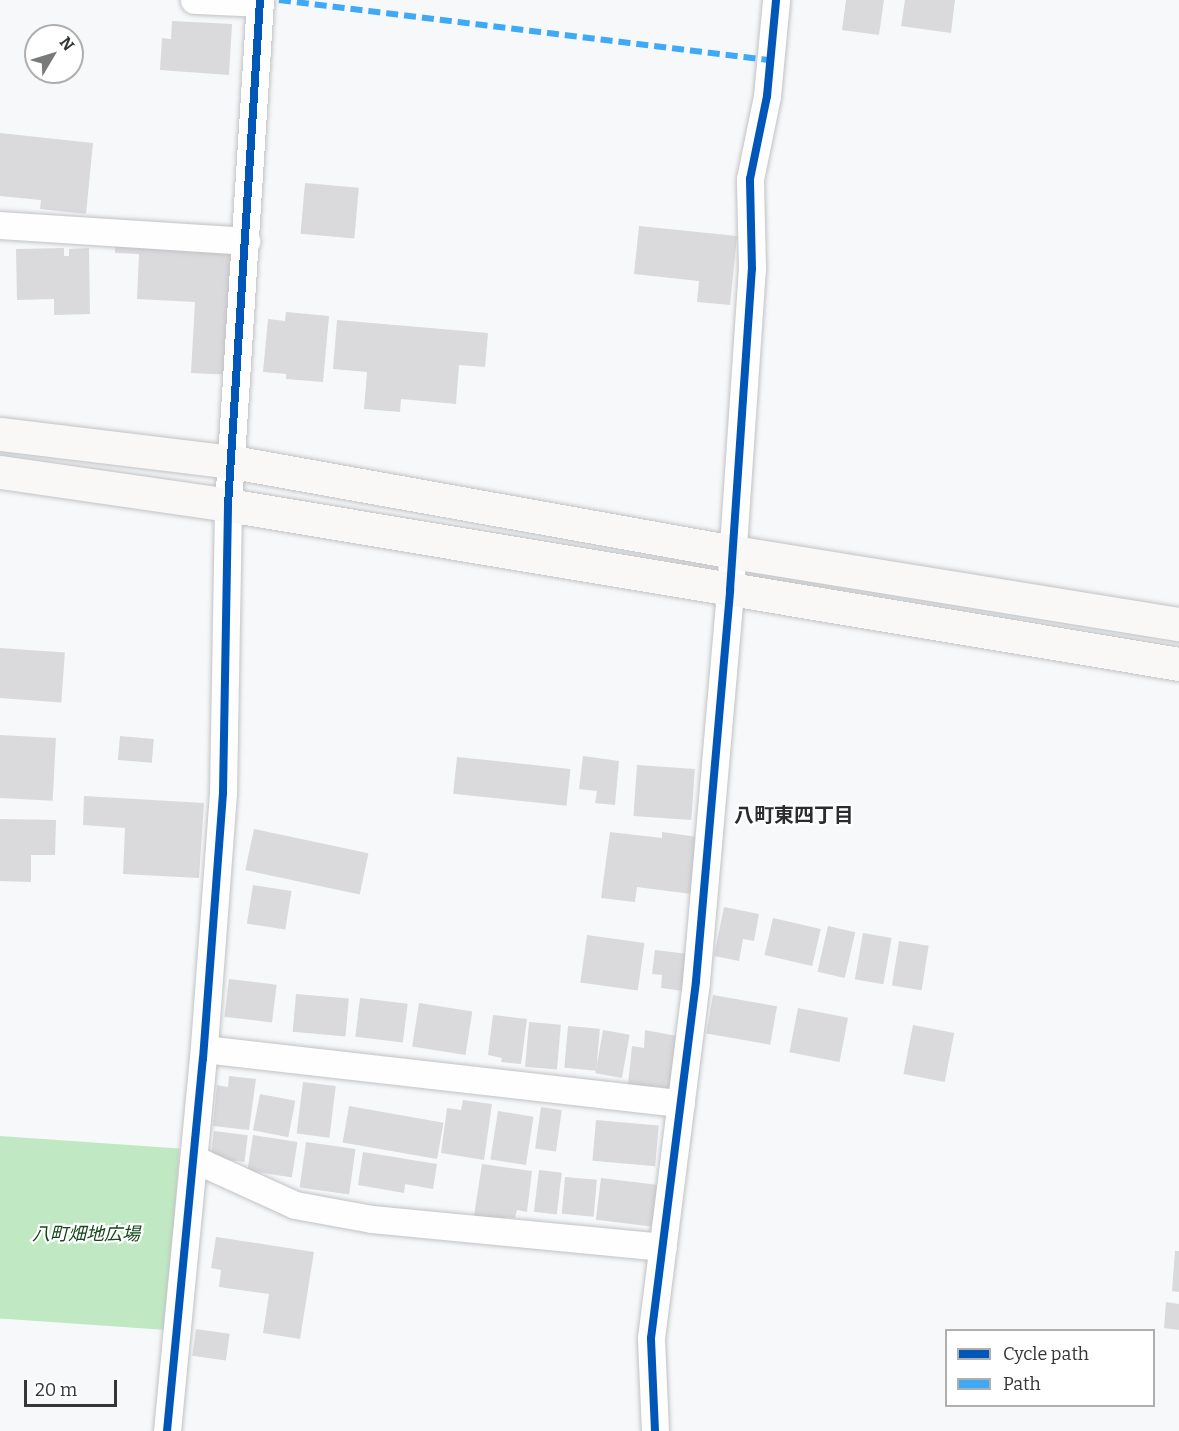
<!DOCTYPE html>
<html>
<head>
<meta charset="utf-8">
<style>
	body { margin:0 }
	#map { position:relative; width:1179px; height:1431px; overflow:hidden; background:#f6f8fa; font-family:Bitter,"Noto Sans JP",serif }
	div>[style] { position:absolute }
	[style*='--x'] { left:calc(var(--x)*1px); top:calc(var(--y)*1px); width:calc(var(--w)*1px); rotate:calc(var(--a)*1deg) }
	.green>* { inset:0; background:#c0e9c3; transform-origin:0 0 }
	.building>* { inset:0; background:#dadadc; transform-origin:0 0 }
	.roads { filter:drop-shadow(0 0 2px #c1c2c4) drop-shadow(0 0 2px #c1c2c4) }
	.street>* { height:27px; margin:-13.5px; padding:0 13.5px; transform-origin:13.5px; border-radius:13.5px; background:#fefefe }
	.secondary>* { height:33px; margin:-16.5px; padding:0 16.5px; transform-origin:16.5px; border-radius:16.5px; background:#f9f8f7 }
	.quiet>* { height:6px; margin-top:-3px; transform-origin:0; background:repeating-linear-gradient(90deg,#3fa9f5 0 12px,transparent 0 18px) }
	.cycleway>* { height:8px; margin:-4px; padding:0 4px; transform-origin:4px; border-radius:4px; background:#0057b8 }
	span { translate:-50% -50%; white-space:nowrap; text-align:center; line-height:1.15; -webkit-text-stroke:4.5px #fff; paint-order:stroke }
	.park-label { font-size:18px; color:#134619; font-style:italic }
	.neighbourhood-label { font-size:20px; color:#2a2c2e; font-weight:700 }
	.legend { position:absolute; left:945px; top:1329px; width:210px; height:78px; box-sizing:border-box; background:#fff; border:2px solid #aeafaf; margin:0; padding:8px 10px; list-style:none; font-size:18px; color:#353637 }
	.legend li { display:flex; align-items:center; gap:12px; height:30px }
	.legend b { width:30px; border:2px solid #aeafaf }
	.north { position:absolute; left:24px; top:24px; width:60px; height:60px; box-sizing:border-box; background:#fff; border:2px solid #aeafaf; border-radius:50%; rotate:52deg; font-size:16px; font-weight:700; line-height:24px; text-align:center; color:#353637 }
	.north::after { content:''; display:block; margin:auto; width:21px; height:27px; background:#797a7b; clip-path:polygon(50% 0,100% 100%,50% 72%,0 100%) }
	.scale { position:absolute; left:24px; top:1380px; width:93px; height:27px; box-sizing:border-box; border:3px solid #353637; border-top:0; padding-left:8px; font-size:18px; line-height:21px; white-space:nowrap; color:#353637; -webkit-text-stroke:4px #fff; paint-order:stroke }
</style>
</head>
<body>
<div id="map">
	<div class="green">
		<div style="left:0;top:1136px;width:180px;height:182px;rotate:4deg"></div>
	</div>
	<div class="building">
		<div style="clip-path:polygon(846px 0,884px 0,879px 35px,842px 30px)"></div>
		<div style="clip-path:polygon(905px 0,955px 0,951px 33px,901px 26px)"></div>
		<div style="clip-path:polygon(172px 21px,232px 24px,229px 75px,160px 70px,162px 38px,171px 39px)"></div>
		<div style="clip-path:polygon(0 133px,93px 143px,86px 214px,40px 209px,41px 200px,0 196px)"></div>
		<div style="left:305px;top:183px;width:54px;height:51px;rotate:5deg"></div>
		<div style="clip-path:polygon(639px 226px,737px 236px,730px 305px,697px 302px,699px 281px,634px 274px)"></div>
		<div style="clip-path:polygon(115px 241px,238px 247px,232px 375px,191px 373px,195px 302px,137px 299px,139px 254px,115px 253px)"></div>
		<div style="clip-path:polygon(64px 248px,64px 256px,69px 256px,69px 249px,89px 248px,90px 314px,54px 315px,54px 299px,17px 300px,16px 249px)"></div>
		<div style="clip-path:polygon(286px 312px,329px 316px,323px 382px,286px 379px,286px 374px,263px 372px,268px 319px,285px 321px)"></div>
		<div style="clip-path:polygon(337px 320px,488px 333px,485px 367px,459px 365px,456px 404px,401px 399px,400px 412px,364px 409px,367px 372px,333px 369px)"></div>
		<div style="left:0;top:648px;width:65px;height:50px;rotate:4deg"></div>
		<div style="left:0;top:735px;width:56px;height:63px;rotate:3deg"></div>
		<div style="left:120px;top:736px;width:34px;height:24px;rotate:5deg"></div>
		<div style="clip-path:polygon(583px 756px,619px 761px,615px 805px,595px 803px,597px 791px,579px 789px)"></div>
		<div style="left:457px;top:757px;width:114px;height:37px;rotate:6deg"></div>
		<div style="left:637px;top:765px;width:58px;height:51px;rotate:4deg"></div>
		<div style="clip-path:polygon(84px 796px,204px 803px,199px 878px,123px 874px,125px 828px,83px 825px)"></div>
		<div style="clip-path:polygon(0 819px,56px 820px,55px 855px,31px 855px,31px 882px,0 881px)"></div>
		<div style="left:254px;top:829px;width:117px;height:42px;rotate:12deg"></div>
		<div style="clip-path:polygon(610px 832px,662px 838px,662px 832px,698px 837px,691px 894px,637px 887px,635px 902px,601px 898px)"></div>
		<div style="left:253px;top:885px;width:39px;height:39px;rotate:9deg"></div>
		<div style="clip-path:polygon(724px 907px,759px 914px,754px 941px,743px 939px,739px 961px,714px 956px)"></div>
		<div style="left:773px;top:918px;width:49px;height:38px;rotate:13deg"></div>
		<div style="left:828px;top:926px;width:28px;height:47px;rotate:13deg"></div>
		<div style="left:863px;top:933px;width:29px;height:47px;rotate:10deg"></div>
		<div style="left:587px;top:935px;width:58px;height:48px;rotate:8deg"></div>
		<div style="left:899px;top:941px;width:30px;height:45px;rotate:9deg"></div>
		<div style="clip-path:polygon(655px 950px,688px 954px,683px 991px,661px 988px,662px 975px,652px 974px)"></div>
		<div style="left:229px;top:979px;width:48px;height:38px;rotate:7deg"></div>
		<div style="left:296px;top:994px;width:53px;height:38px;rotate:5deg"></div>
		<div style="left:713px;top:995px;width:65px;height:39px;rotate:10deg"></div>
		<div style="left:360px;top:998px;width:48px;height:39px;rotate:7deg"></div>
		<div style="left:419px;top:1003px;width:54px;height:44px;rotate:9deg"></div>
		<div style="left:798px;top:1008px;width:51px;height:45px;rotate:11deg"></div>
		<div style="clip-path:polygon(493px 1015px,527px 1019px,521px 1064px,501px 1062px,502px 1058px,488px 1055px)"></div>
		<div style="left:529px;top:1022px;width:32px;height:45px;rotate:5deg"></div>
		<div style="left:913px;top:1025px;width:42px;height:50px;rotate:11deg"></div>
		<div style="left:568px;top:1026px;width:32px;height:42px;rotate:5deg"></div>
		<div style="left:603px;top:1030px;width:27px;height:44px;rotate:10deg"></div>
		<div style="clip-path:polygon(645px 1030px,682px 1037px,677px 1089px,628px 1084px,632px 1046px,644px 1048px)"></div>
		<div style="clip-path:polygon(229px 1076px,256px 1079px,249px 1130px,213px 1126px,217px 1085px,228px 1087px)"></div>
		<div style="left:303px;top:1082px;width:33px;height:52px;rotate:7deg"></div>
		<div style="left:260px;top:1094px;width:36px;height:37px;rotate:11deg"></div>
		<div style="clip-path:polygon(463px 1100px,492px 1104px,484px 1160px,441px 1153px,447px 1108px,461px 1110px)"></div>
		<div style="left:349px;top:1106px;width:96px;height:37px;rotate:10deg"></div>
		<div style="left:541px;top:1107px;width:21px;height:42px;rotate:8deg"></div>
		<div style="left:498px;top:1111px;width:36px;height:49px;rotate:9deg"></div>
		<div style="left:596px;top:1120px;width:63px;height:41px;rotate:5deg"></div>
		<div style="left:214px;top:1131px;width:34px;height:27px;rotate:7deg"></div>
		<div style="left:253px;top:1135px;width:45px;height:36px;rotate:9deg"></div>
		<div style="left:306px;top:1142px;width:50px;height:46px;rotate:8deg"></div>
		<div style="clip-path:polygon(363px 1152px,437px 1164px,433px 1189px,405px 1184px,404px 1193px,358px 1185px)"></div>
		<div style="clip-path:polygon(482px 1164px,532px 1171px,527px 1212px,517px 1210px,515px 1218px,505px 1217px,505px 1220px,474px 1216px)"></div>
		<div style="left:539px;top:1170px;width:23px;height:42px;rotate:7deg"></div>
		<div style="left:565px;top:1177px;width:32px;height:37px;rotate:5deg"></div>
		<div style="left:601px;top:1178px;width:62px;height:42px;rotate:7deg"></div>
		<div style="clip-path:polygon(216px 1237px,314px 1252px,300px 1339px,263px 1333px,269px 1294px,219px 1287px,221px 1270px,211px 1268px)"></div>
		<div style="clip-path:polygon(1175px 1251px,1179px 1251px,1179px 1292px,1172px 1291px)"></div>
		<div style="clip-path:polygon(1166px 1302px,1179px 1304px,1179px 1330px,1164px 1328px)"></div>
		<div style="left:196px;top:1329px;width:34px;height:27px;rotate:8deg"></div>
	</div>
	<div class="roads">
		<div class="street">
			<div style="--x:194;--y:0;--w:66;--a:2.6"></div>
			<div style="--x:0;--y:225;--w:247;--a:3.7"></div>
			<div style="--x:204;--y:1049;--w:480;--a:6.5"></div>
			<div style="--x:194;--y:1159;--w:111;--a:24.5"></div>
			<div style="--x:295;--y:1205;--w:78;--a:10.3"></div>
			<div style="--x:372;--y:1219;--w:292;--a:5.5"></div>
			<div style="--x:167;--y:1431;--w:374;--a:-84.5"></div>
			<div style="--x:203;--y:1059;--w:267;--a:-85.7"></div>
			<div style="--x:223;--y:793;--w:288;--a:-89"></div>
			<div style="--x:228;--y:505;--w:506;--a:-86.37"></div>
			<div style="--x:655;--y:1431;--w:93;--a:-92.5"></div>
			<div style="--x:651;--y:1338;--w:360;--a:-82.8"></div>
			<div style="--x:696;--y:981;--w:392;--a:-85"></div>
			<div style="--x:730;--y:590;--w:322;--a:-86.1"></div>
			<div style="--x:752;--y:269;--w:90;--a:-91.3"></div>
			<div style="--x:750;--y:179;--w:85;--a:-78.4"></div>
			<div style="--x:767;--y:96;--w:96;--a:-84.6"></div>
		</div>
		<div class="secondary">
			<div style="--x:0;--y:434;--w:235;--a:6.9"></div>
			<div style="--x:233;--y:462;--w:508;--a:10.2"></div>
			<div style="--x:733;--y:552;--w:452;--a:9.2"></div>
			<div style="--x:0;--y:472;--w:230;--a:8.2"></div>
			<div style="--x:228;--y:505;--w:964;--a:9.49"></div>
		</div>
	</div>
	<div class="quiet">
		<div style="--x:279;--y:0;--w:495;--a:7"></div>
	</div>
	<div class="cycleway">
		<div style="--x:167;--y:1431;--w:374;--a:-84.5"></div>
		<div style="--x:203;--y:1059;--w:267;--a:-85.7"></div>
		<div style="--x:223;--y:793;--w:288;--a:-89"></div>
		<div style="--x:228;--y:505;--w:506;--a:-86.37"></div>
		<div style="--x:655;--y:1431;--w:93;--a:-92.5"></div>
		<div style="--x:651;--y:1338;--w:360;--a:-82.8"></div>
		<div style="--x:696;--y:981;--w:392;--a:-85"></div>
		<div style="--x:730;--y:590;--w:322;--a:-86.1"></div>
		<div style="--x:752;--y:269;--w:90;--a:-91.3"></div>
		<div style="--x:750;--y:179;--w:85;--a:-78.4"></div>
		<div style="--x:767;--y:96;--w:96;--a:-84.6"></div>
	</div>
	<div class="park-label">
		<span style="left:86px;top:1234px">八町畑地広場</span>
	</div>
	<div class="neighbourhood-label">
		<span style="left:794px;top:815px">八町東四丁目</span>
	</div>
	<ul class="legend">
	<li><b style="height:8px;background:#0057b8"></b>Cycle path</li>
	<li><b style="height:8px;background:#3fa9f5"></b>Path</li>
	</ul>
	<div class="north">N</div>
	<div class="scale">20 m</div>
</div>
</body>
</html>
